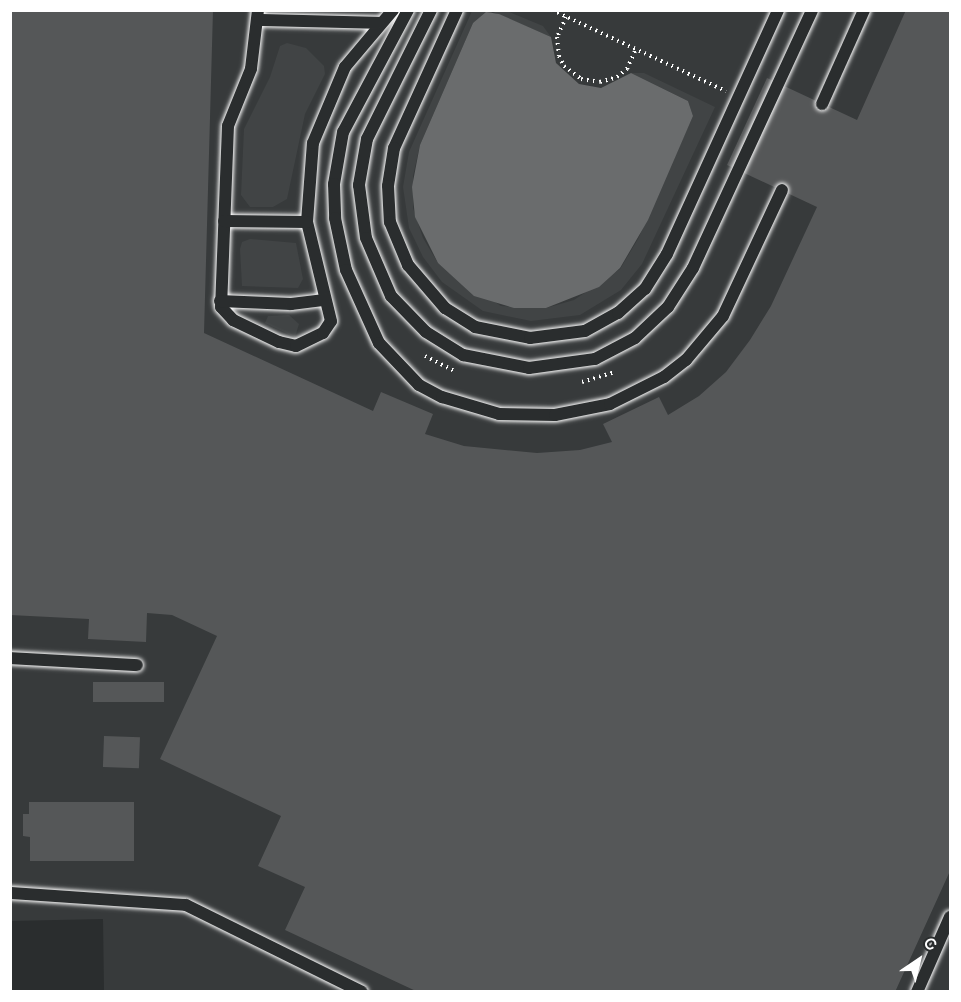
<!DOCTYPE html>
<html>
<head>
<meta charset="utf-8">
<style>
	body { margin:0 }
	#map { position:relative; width:961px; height:1002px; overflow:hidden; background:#2a2d2e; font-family:"Balsamiq Sans",sans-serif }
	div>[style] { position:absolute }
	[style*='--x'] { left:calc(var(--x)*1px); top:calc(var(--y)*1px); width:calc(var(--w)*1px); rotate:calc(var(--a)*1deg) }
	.built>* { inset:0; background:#373a3b }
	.green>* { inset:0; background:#414445 }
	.water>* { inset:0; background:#6a6c6d }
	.building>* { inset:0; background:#555758; transform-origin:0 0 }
	.path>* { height:4px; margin-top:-2px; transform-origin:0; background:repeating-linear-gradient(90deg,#fff 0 1.5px,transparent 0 6px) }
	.roads { filter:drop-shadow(0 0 2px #fff) drop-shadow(0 0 2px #fff) }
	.service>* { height:12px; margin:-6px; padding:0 6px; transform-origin:6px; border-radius:6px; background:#2a2d2e }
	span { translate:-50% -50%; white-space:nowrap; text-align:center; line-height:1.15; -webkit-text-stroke:4.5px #2a2d2e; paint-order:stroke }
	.frame { position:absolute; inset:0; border:12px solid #fff; pointer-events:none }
	.north { position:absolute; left:889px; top:930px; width:60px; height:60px; -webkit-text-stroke:4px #2a2d2e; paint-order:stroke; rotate:35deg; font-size:16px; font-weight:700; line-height:24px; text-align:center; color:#fff }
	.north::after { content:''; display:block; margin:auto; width:21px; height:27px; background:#fff; clip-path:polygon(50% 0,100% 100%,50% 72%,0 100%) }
</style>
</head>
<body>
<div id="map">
	<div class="built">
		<div style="clip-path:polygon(10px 11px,950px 11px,950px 991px,104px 991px,103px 919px,11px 921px)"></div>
	</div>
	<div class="green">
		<div style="clip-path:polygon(472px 11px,507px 11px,543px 26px,551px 37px,493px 12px,473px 23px,420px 145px,413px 176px,413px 208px,423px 238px,438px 263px,501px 306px,546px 308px,574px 300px,620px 269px,638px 239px,693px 116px,688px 101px,631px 73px,644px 73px,715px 107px,642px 264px,621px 290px,580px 315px,531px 321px,483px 311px,442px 282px,423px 257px,409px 228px,403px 187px,409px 152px)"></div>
		<div style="clip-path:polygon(287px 43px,306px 48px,324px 66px,325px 74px,305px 114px,287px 199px,273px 207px,250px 207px,241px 195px,244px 129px,270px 77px,280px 46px)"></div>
		<div style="clip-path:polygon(250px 239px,296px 243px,303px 279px,298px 288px,242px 286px,240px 249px,242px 242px)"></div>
		<div style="clip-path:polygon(289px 315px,299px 324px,295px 337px,265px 323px,268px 316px)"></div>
	</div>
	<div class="water">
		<div style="clip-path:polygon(486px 12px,499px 14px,551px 37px,556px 63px,579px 84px,601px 88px,631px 73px,688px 101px,693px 116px,648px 220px,620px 268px,599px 287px,546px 308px,514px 308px,474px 296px,438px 263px,415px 217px,412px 187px,420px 145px,473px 23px)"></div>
	</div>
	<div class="building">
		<div style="clip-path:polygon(10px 10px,213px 10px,204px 333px,373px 411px,381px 392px,433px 414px,425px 434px,464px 446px,537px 453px,580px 450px,612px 442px,603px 424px,659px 397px,668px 415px,699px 396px,726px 372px,750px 340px,771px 306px,817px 207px,727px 165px,767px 78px,857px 120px,906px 10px,950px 10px,950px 871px,895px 992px,418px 992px,285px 930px,305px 887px,258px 866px,281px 816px,160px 759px,217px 636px,172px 615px,147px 613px,146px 642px,88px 639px,89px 619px,10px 615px)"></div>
		<div style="left:93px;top:682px;width:71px;height:20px"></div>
		<div style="left:104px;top:736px;width:36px;height:31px;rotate:2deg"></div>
		<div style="clip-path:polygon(29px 802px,134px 802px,134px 861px,30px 861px,30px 837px,23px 836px,23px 814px,29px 814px)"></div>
	</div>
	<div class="path">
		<div style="--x:552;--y:10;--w:192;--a:25"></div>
		<div style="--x:566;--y:17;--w:22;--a:114"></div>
		<div style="--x:557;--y:37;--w:19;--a:84"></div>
		<div style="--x:559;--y:56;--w:11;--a:63"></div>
		<div style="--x:564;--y:66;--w:21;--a:37"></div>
		<div style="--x:581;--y:79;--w:19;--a:9"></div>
		<div style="--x:600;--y:82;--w:18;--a:-16"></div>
		<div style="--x:617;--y:77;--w:13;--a:-39"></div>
		<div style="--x:627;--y:69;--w:22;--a:-66"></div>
		<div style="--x:425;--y:356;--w:35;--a:27"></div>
		<div style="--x:582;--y:382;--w:34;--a:-17"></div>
	</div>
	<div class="roads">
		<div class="service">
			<div style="--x:258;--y:10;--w:59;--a:96.8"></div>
			<div style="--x:251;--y:69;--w:61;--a:112"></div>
			<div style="--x:228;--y:126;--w:181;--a:92.2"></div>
			<div style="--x:221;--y:307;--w:18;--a:47"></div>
			<div style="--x:233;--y:320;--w:51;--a:25.6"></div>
			<div style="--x:279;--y:342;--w:17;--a:13"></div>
			<div style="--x:296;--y:346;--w:30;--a:-26"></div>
			<div style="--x:323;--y:333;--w:14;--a:-56"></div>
			<div style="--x:331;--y:321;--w:102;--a:-103.6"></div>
			<div style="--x:307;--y:222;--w:79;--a:-85.7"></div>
			<div style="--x:313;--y:143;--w:82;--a:-67.2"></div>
			<div style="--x:345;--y:67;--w:75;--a:-49.9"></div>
			<div style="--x:408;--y:10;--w:138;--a:118"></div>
			<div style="--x:343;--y:132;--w:53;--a:99.8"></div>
			<div style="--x:334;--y:184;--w:34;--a:88"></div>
			<div style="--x:335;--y:218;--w:53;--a:78.1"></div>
			<div style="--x:346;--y:270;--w:80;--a:65.7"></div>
			<div style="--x:379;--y:343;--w:58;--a:46.4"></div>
			<div style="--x:419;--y:385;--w:26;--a:28"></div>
			<div style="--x:442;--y:397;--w:59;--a:16.6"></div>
			<div style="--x:499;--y:414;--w:56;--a:1"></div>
			<div style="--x:555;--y:415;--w:56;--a:-11.3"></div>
			<div style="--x:610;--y:404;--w:60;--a:-26.6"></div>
			<div style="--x:664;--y:377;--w:28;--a:-38"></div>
			<div style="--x:686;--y:360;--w:57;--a:-49.9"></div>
			<div style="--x:723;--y:316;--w:139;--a:-64.9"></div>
			<div style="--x:431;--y:10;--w:144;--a:116.4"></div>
			<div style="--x:367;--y:139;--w:47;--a:99.9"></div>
			<div style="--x:359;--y:185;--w:53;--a:82.5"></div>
			<div style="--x:366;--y:238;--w:63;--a:66.7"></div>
			<div style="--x:391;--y:296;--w:50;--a:45.8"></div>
			<div style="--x:426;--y:332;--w:44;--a:31.9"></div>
			<div style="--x:463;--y:355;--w:67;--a:11.1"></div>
			<div style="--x:529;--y:368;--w:67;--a:-7.8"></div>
			<div style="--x:595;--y:359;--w:45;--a:-27.7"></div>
			<div style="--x:635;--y:338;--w:45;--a:-43.2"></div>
			<div style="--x:668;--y:307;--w:46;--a:-57.3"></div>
			<div style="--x:693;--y:268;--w:284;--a:-65.2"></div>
			<div style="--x:457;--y:10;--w:152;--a:114.5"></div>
			<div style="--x:394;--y:148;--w:38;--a:99"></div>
			<div style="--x:388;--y:186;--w:36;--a:87"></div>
			<div style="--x:390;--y:222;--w:47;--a:67.3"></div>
			<div style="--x:408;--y:265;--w:57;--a:49.3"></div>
			<div style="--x:445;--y:308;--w:36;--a:32"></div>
			<div style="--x:475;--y:327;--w:56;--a:11.3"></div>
			<div style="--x:530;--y:338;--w:55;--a:-7.3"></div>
			<div style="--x:585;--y:331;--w:38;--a:-29"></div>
			<div style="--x:618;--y:313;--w:36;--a:-42"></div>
			<div style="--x:645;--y:289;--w:41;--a:-57.8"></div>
			<div style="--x:667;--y:254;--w:268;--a:-65.5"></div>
			<div style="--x:258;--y:20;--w:121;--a:1.4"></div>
			<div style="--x:822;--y:104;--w:103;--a:-65.9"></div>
			<div style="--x:224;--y:221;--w:83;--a:0.7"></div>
			<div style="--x:220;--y:301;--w:71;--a:2.4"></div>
			<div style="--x:291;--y:304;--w:34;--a:-7"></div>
			<div style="--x:10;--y:658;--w:127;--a:3.2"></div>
			<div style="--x:10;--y:893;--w:176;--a:3.9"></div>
			<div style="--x:186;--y:905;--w:196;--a:26.3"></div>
			<div style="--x:917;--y:992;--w:82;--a:-66.3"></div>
		</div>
	</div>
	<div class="frame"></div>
	<div class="north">С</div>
</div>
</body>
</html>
